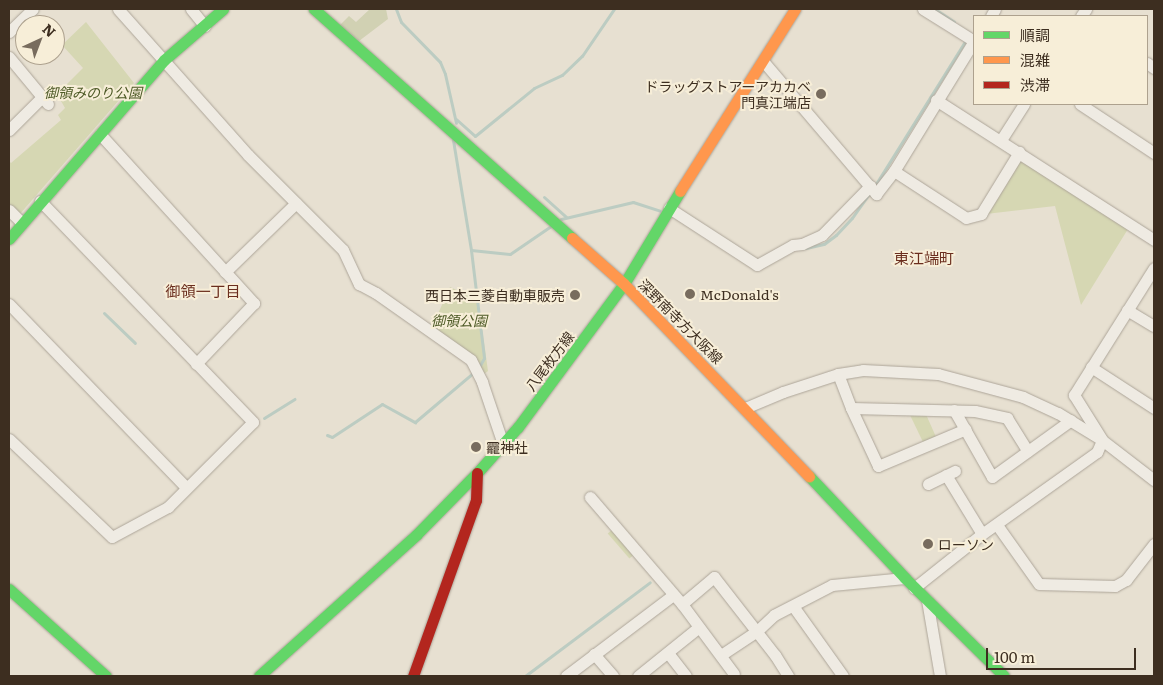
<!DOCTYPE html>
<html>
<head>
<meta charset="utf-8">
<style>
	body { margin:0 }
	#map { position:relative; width:1163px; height:685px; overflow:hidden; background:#e7e0d1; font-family:Literata,"Noto Sans JP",serif }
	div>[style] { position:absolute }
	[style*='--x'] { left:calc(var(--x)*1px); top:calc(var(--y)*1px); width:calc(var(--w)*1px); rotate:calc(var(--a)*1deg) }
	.green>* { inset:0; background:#d6d7b3; transform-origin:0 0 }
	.cemetery>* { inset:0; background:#d1d1b3 }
	.stream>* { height:3px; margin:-1.5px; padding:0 1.5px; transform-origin:1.5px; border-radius:1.5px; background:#bcccc2 }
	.roads { filter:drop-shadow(0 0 1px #ada599) drop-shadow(0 0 1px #ada599) }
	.street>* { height:11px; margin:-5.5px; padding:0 5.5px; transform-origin:5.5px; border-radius:5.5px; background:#efebe3 }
	.fast>* { height:11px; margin:-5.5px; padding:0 5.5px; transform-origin:5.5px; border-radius:5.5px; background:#63d668 }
	.slow>* { height:11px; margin:-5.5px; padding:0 5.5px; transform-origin:5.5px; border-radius:5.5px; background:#ff974d }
	.jam>* { height:11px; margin:-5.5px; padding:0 5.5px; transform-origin:5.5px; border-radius:5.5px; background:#b3261e }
	.dots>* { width:14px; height:14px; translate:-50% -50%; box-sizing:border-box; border:2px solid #f7eed8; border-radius:50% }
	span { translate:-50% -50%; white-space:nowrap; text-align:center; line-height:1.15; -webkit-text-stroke:4px #f7eed8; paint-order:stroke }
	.poi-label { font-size:14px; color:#3d2e20 }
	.right { translate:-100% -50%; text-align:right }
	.left { translate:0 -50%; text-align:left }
	.park-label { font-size:14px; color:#4d5a26; font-style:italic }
	.street-label { font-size:14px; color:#3d2e20 }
	.neighbourhood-label { font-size:15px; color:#6b2e1e }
	.frame { position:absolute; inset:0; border:10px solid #3d2e20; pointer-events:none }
	.legend { position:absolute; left:973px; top:15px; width:175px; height:90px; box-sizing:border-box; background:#f7eed8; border:1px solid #ada18e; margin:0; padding:6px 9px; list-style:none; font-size:15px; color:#3d2e20 }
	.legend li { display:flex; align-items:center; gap:10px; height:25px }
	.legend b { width:25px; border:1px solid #ada18e }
	.north { position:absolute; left:15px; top:15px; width:50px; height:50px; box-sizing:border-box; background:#f7eed8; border:1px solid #ada18e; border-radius:50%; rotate:43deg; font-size:14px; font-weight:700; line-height:20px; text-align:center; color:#3d2e20 }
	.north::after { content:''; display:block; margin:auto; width:18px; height:22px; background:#786c5e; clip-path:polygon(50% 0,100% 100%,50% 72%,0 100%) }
	.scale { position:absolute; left:986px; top:648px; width:150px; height:22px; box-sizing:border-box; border:2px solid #3d2e20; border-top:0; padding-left:6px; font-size:15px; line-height:18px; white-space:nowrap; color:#3d2e20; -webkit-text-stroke:4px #f7eed8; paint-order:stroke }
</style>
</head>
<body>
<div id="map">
	<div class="green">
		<div style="clip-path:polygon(86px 22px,134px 83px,19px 215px,9px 205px,9px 161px,11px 163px,61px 120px,58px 115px,65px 108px,57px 94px,83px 68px,62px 45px)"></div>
		<div style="clip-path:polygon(1020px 157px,1128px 229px,1081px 305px,1055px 206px,986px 214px)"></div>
		<div style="clip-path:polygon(450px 287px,478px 300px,488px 371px,484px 374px,432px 327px)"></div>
		<div style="clip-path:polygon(925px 412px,936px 437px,923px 442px,909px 413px)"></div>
		<div style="left:613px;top:529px;width:33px;height:7px;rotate:49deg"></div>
	</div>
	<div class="cemetery">
		<div style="clip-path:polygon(370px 9px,386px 9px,388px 19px,359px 41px,340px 25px,349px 16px,356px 22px)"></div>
	</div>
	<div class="stream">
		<div style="--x:396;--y:9;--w:14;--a:69"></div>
		<div style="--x:401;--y:22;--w:56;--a:45.7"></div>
		<div style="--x:440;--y:62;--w:13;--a:67"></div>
		<div style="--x:445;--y:74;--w:50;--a:77.3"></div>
		<div style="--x:935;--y:9;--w:23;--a:34"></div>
		<div style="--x:456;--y:119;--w:25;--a:42"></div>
		<div style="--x:475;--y:136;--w:76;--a:-39.1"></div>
		<div style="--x:534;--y:88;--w:31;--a:-25"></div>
		<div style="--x:562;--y:75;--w:28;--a:-44"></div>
		<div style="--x:582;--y:56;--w:57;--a:-55.8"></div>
		<div style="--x:453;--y:140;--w:111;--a:80.7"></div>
		<div style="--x:471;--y:250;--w:109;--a:83.1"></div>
		<div style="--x:484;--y:358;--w:13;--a:119"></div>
		<div style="--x:874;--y:187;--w:173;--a:-58"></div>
		<div style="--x:544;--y:197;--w:30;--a:42"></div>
		<div style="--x:561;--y:219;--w:74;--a:-13.3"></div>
		<div style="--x:633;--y:202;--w:28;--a:18"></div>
		<div style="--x:806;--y:248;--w:18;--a:-13"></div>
		<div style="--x:824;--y:244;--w:15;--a:-37"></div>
		<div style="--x:836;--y:235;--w:23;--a:-47"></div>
		<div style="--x:852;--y:218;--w:29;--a:-55"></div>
		<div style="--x:471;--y:250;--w:39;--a:6"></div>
		<div style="--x:510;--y:254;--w:50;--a:-34.3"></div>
		<div style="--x:104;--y:313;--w:43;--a:44.1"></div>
		<div style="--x:264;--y:418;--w:36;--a:-32"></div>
		<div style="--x:327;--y:435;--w:5;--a:22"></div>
		<div style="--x:332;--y:437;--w:60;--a:-33.4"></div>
		<div style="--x:382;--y:404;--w:38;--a:29"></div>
		<div style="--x:415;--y:422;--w:76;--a:-40.2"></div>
		<div style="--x:525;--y:676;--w:156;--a:-36.9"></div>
	</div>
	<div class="roads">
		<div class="street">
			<div style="--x:118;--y:9;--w:195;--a:48.3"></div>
			<div style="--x:248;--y:155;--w:134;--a:45"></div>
			<div style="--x:343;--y:250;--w:38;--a:65"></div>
			<div style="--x:359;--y:284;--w:19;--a:28"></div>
			<div style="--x:376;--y:293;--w:116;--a:35.2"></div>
			<div style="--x:471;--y:360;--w:25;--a:63"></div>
			<div style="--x:482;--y:382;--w:65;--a:71.3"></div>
			<div style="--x:191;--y:9;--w:22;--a:51"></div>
			<div style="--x:923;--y:9;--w:60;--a:32.1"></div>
			<div style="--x:991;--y:16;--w:8;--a:-60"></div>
			<div style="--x:1081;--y:16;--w:9;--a:-54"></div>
			<div style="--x:9;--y:32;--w:33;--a:-44"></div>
			<div style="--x:9;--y:57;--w:61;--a:50.3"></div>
			<div style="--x:763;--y:61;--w:175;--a:49.6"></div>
			<div style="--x:876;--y:194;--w:29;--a:-52"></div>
			<div style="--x:894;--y:171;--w:153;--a:-58.4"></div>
			<div style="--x:1147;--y:63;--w:9;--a:36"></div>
			<div style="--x:936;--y:100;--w:259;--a:32.7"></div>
			<div style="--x:1080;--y:104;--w:89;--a:33.5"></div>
			<div style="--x:9;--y:130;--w:47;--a:-45"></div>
			<div style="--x:100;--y:134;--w:229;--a:47.7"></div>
			<div style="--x:254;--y:303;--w:84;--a:133.6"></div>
			<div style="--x:1001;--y:140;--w:43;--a:-57.4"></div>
			<div style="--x:894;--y:171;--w:86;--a:33.1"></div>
			<div style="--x:966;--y:218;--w:16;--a:-15"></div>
			<div style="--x:981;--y:214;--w:73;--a:-58.5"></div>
			<div style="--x:669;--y:208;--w:105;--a:32.9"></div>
			<div style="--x:757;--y:265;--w:41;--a:-29.1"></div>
			<div style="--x:793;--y:245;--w:9;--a:-6"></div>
			<div style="--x:802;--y:244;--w:22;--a:-24"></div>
			<div style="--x:822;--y:235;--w:69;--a:-45.6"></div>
			<div style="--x:9;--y:210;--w:18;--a:45"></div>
			<div style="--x:225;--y:272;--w:99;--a:-44.2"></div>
			<div style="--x:9;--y:304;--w:255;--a:46"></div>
			<div style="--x:1127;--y:310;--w:31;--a:31"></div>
			<div style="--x:1091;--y:367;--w:75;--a:33.1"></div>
			<div style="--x:838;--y:374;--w:36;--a:69"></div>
			<div style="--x:851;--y:408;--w:64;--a:65"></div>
			<div style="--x:878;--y:466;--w:95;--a:-22.8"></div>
			<div style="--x:745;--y:408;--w:41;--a:-22.8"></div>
			<div style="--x:783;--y:392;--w:58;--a:-18.1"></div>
			<div style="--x:838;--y:374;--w:25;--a:-9"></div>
			<div style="--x:863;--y:370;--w:75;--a:3.1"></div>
			<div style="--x:938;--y:374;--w:88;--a:15.1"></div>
			<div style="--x:1023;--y:397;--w:38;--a:25"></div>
			<div style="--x:1058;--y:413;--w:52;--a:31.5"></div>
			<div style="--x:1102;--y:440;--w:66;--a:37.6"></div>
			<div style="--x:851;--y:408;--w:124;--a:1.4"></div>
			<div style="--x:975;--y:411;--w:33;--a:12"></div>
			<div style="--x:1007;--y:418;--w:39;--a:58"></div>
			<div style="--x:954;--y:410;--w:77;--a:60.4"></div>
			<div style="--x:992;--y:477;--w:97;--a:-35.8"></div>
			<div style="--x:1101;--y:438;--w:51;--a:-122.1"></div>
			<div style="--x:1074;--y:395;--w:150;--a:-57.8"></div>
			<div style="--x:9;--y:439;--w:142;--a:43.6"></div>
			<div style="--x:112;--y:537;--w:64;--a:-28.2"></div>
			<div style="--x:168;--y:507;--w:120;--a:-45"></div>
			<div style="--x:253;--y:422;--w:307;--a:-133.9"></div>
			<div style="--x:946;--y:475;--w:69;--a:58.6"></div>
			<div style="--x:928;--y:484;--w:30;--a:-26"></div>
			<div style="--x:590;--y:497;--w:141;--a:49.3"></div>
			<div style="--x:682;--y:604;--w:87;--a:53.4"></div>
			<div style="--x:997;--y:525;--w:72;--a:54.6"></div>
			<div style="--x:1039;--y:584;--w:76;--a:1.5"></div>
			<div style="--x:1115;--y:586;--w:13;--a:-29"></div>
			<div style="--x:1126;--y:580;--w:46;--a:-52.1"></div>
			<div style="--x:914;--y:588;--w:87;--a:-38.5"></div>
			<div style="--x:982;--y:534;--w:141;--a:-35.5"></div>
			<div style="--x:1097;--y:452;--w:13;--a:-67"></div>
			<div style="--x:927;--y:600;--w:77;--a:80.3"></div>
			<div style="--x:682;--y:604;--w:42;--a:-40.2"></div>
			<div style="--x:714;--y:577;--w:99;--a:52"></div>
			<div style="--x:775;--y:655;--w:25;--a:58"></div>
			<div style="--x:793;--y:606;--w:86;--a:54.5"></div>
			<div style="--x:668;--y:653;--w:29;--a:52"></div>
			<div style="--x:594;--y:654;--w:29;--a:49"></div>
			<div style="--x:721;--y:655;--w:43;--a:-33.7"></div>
			<div style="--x:757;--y:631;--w:23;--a:-43"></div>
			<div style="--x:774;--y:615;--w:65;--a:-27.3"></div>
			<div style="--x:832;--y:585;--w:73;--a:-5.5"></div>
			<div style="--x:566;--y:676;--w:134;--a:-37.1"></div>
			<div style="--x:638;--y:676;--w:78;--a:-38.8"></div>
		</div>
		<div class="fast">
			<div style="--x:314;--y:9;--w:345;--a:41.6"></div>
			<div style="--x:9;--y:239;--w:237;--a:-49.1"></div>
			<div style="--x:164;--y:60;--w:78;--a:-40.8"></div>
			<div style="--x:809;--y:476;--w:140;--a:46.7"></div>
			<div style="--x:905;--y:578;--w:139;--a:44.7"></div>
			<div style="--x:9;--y:589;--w:130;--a:41.9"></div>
			<div style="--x:259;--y:676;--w:211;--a:-41.9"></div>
			<div style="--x:416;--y:535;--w:87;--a:-45.5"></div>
			<div style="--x:477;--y:473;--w:62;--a:-48.3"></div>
			<div style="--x:518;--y:427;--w:178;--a:-53.5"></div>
			<div style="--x:624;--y:284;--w:109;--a:-58.9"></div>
		</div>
		<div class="slow">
			<div style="--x:680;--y:191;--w:215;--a:-57.7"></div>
			<div style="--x:572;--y:238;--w:69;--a:41.5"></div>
			<div style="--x:624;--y:284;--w:267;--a:46.1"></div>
		</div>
		<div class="jam">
			<div style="--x:413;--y:676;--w:187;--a:-70.3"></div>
			<div style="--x:476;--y:500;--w:27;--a:-88"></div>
		</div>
	</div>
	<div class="dots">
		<div style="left:821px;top:94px;background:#786c5e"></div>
		<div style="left:690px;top:294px;background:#786c5e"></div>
		<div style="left:575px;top:295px;background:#786c5e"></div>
		<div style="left:476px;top:447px;background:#786c5e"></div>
		<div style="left:928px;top:544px;background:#786c5e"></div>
	</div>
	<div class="poi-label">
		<span class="right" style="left:811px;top:94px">ドラッグストアーアカカベ<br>門真江端店</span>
		<span class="left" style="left:700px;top:294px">McDonald's</span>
		<span class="right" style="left:565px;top:295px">西日本三菱自動車販売</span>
		<span class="left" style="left:486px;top:447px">龗神社</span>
		<span class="left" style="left:938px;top:544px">ローソン</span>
	</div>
	<div class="park-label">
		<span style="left:93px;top:92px">御領みのり公園</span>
		<span style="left:459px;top:320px">御領公園</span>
	</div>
	<div class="street-label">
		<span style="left:681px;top:321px;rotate:45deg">深野南寺方大阪線</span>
		<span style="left:549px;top:361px;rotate:-53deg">八尾枚方線</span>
	</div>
	<div class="neighbourhood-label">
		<span style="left:924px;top:258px">東江端町</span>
		<span style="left:203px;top:291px">御領一丁目</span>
	</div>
	<div class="frame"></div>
	<ul class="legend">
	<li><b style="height:6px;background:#63d668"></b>順調</li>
	<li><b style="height:6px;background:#ff974d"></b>混雑</li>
	<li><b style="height:6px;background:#b3261e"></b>渋滞</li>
	</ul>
	<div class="north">N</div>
	<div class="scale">100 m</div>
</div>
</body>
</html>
